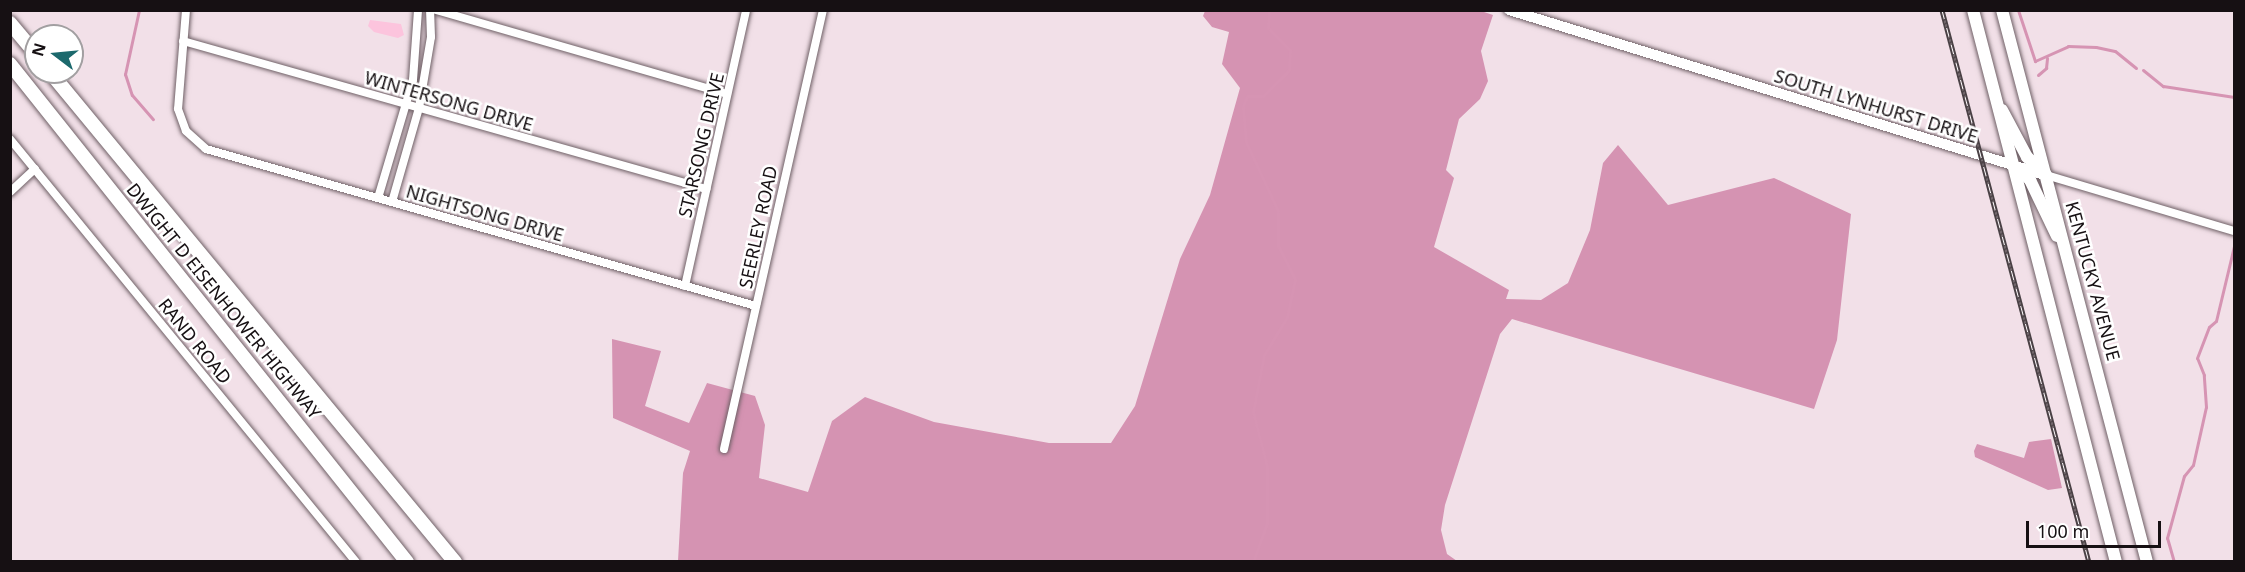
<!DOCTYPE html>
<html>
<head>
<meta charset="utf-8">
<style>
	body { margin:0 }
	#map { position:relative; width:2245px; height:572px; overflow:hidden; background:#f2e0e8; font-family:"Noto Sans",sans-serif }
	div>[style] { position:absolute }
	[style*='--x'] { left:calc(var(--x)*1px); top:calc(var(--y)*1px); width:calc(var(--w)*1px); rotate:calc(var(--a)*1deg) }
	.green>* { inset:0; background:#fcc4dd }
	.forest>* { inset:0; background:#d593b2 }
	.stream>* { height:3px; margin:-1.5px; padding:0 1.5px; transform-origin:1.5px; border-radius:1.5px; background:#d694b3 }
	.roads { filter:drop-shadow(0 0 2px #6f6066) drop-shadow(0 0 2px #6f6066) }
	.minor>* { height:8px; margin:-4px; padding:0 4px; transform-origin:4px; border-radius:4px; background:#fff }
	.secondary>* { height:10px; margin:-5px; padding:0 5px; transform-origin:5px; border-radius:5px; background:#fff }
	.primary>* { height:12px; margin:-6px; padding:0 6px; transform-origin:6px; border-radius:6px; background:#fff }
	.motorway>* { height:14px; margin:-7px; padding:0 7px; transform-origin:7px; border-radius:7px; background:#fff }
	.rail>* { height:5px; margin-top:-2.5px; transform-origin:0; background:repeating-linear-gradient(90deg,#fff 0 9px,#4a4145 0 18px); box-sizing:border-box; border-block:2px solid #4a4145 }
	span { translate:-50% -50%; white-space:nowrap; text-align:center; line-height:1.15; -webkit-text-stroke:5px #fff; paint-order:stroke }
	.street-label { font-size:18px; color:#161013 }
	.frame { position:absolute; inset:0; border:12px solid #161013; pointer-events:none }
	.north { position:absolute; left:24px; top:24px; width:60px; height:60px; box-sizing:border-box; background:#fff; border:2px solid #a29fa1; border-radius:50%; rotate:286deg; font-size:16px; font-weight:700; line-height:24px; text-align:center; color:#161013 }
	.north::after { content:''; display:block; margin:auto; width:21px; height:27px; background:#1c696d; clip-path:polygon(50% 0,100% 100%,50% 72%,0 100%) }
	.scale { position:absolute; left:2026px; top:521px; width:135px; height:27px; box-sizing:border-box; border:3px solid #161013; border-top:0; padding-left:8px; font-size:18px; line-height:21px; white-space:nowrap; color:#161013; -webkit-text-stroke:4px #fff; paint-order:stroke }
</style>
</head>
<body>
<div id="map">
	<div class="green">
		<div style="clip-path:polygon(370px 20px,401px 24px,404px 35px,398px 38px,374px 32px,368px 26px)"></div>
	</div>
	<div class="forest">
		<div style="clip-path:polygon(1478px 10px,1493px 15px,1481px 51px,1488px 81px,1480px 99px,1459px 119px,1446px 170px,1454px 178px,1434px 247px,1509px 290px,1506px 299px,1541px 300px,1568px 283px,1590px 230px,1603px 163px,1618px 145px,1668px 205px,1774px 178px,1851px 214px,1837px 340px,1814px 409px,1512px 319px,1500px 334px,1445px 505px,1441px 530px,1447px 554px,1457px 561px,678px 561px,683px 473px,690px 451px,613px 418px,612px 339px,661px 351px,645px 406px,689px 423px,707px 383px,755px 396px,765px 425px,759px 478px,808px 492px,832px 421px,865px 397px,934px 422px,1049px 443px,1111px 443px,1135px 406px,1180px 259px,1210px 195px,1240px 88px,1222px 64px,1229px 32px,1212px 27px,1203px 16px,1205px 11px)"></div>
		<div style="clip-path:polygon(2051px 439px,2062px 488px,2048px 490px,1975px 457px,1974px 451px,1977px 444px,2024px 458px,2029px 442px)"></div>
	</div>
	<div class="stream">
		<div style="--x:139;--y:10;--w:66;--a:102.3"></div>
		<div style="--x:125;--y:74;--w:22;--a:72"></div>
		<div style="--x:132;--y:95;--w:32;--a:49"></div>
		<div style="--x:2018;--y:10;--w:54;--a:71.6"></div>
		<div style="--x:2035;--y:61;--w:36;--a:-24"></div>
		<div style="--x:2068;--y:46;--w:28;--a:2"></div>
		<div style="--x:2096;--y:47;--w:19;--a:12"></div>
		<div style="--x:2115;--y:51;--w:27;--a:39"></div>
		<div style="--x:2143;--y:70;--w:26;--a:39"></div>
		<div style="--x:2163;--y:86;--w:72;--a:8.8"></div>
		<div style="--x:2038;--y:75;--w:11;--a:-41"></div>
		<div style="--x:2046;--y:68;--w:10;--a:-84"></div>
		<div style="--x:1253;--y:562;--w:41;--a:-70.3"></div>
		<div style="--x:1267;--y:523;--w:57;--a:-90"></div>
		<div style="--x:1267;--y:466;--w:56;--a:-104.5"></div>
		<div style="--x:1253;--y:412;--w:58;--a:-79.1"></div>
		<div style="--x:1264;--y:355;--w:44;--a:-58.8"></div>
		<div style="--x:1287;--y:317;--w:39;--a:-78"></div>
		<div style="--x:1295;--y:279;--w:37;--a:-117"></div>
		<div style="--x:1278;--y:246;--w:35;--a:-90"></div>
		<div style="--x:1278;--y:211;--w:76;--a:-114.9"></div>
		<div style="--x:1246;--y:142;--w:36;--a:-95"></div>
		<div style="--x:1243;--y:106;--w:11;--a:-68"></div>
		<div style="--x:1247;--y:96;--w:16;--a:0"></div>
		<div style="--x:1263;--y:96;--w:37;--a:-45"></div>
		<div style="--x:1289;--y:70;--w:20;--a:-87"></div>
		<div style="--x:1290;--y:50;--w:31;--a:-135"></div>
		<div style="--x:1268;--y:28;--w:18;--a:-87"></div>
		<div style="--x:2174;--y:562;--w:25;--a:-106"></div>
		<div style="--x:2167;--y:538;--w:64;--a:-74.7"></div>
		<div style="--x:2184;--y:476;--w:14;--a:-51"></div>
		<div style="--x:2193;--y:465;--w:59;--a:-77.4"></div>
		<div style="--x:2206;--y:407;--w:32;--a:-94"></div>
		<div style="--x:2204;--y:375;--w:18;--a:-112"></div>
		<div style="--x:2197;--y:358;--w:33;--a:-69"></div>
		<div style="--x:2209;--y:327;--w:9;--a:-41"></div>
		<div style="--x:2216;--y:321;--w:77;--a:-76.5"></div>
	</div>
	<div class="roads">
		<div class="minor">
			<div style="--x:186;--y:10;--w:99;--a:94.6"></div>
			<div style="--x:178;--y:109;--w:23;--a:70"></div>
			<div style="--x:186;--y:131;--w:27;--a:42"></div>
			<div style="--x:206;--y:149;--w:572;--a:15.93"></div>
			<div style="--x:436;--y:10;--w:303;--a:16.1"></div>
			<div style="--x:183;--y:41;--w:544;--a:15.8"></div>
			<div style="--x:10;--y:139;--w:546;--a:50.72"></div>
			<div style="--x:2046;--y:175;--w:196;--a:16.6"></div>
			<div style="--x:10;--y:192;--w:34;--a:-43"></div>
			<div style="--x:378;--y:198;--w:123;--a:-73.5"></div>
			<div style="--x:413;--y:80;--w:70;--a:-85.9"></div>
			<div style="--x:392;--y:202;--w:98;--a:-74"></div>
			<div style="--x:419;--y:108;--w:72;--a:-80.4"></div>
			<div style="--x:431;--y:37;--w:27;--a:-92"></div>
			<div style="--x:685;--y:286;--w:283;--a:-77.5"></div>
			<div style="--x:724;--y:449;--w:450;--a:-77.3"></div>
		</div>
		<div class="secondary">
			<div style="--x:1509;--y:10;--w:561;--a:17.11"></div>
		</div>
		<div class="primary">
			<div style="--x:1973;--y:10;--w:570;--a:75.48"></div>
			<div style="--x:2002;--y:10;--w:571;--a:75.28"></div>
			<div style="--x:2002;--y:110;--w:53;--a:62"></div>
			<div style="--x:2027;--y:157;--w:26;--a:43"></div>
			<div style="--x:2013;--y:165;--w:23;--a:41"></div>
			<div style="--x:2030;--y:180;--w:62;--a:64.3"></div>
		</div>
		<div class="motorway">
			<div style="--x:10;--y:23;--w:40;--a:50"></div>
			<div style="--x:10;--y:64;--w:637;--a:51.44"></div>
			<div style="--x:50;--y:72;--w:636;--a:50.43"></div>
		</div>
	</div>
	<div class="rail">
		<div style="--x:1942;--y:10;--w:571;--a:75.09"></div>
	</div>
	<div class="street-label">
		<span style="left:449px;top:101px;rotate:16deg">WINTERSONG DRIVE</span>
		<span style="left:1876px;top:106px;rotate:17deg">SOUTH LYNHURST DRIVE</span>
		<span style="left:701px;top:145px;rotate:-77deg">STARSONG DRIVE</span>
		<span style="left:485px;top:213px;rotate:16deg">NIGHTSONG DRIVE</span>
		<span style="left:758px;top:227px;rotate:-78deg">SEERLEY ROAD</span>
		<span style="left:2093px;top:281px;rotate:75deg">KENTUCKY AVENUE</span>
		<span style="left:224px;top:301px;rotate:51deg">DWIGHT D EISENHOWER HIGHWAY</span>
		<span style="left:195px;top:341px;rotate:51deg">RAND ROAD</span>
	</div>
	<div class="frame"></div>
	<div class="north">N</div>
	<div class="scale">100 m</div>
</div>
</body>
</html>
